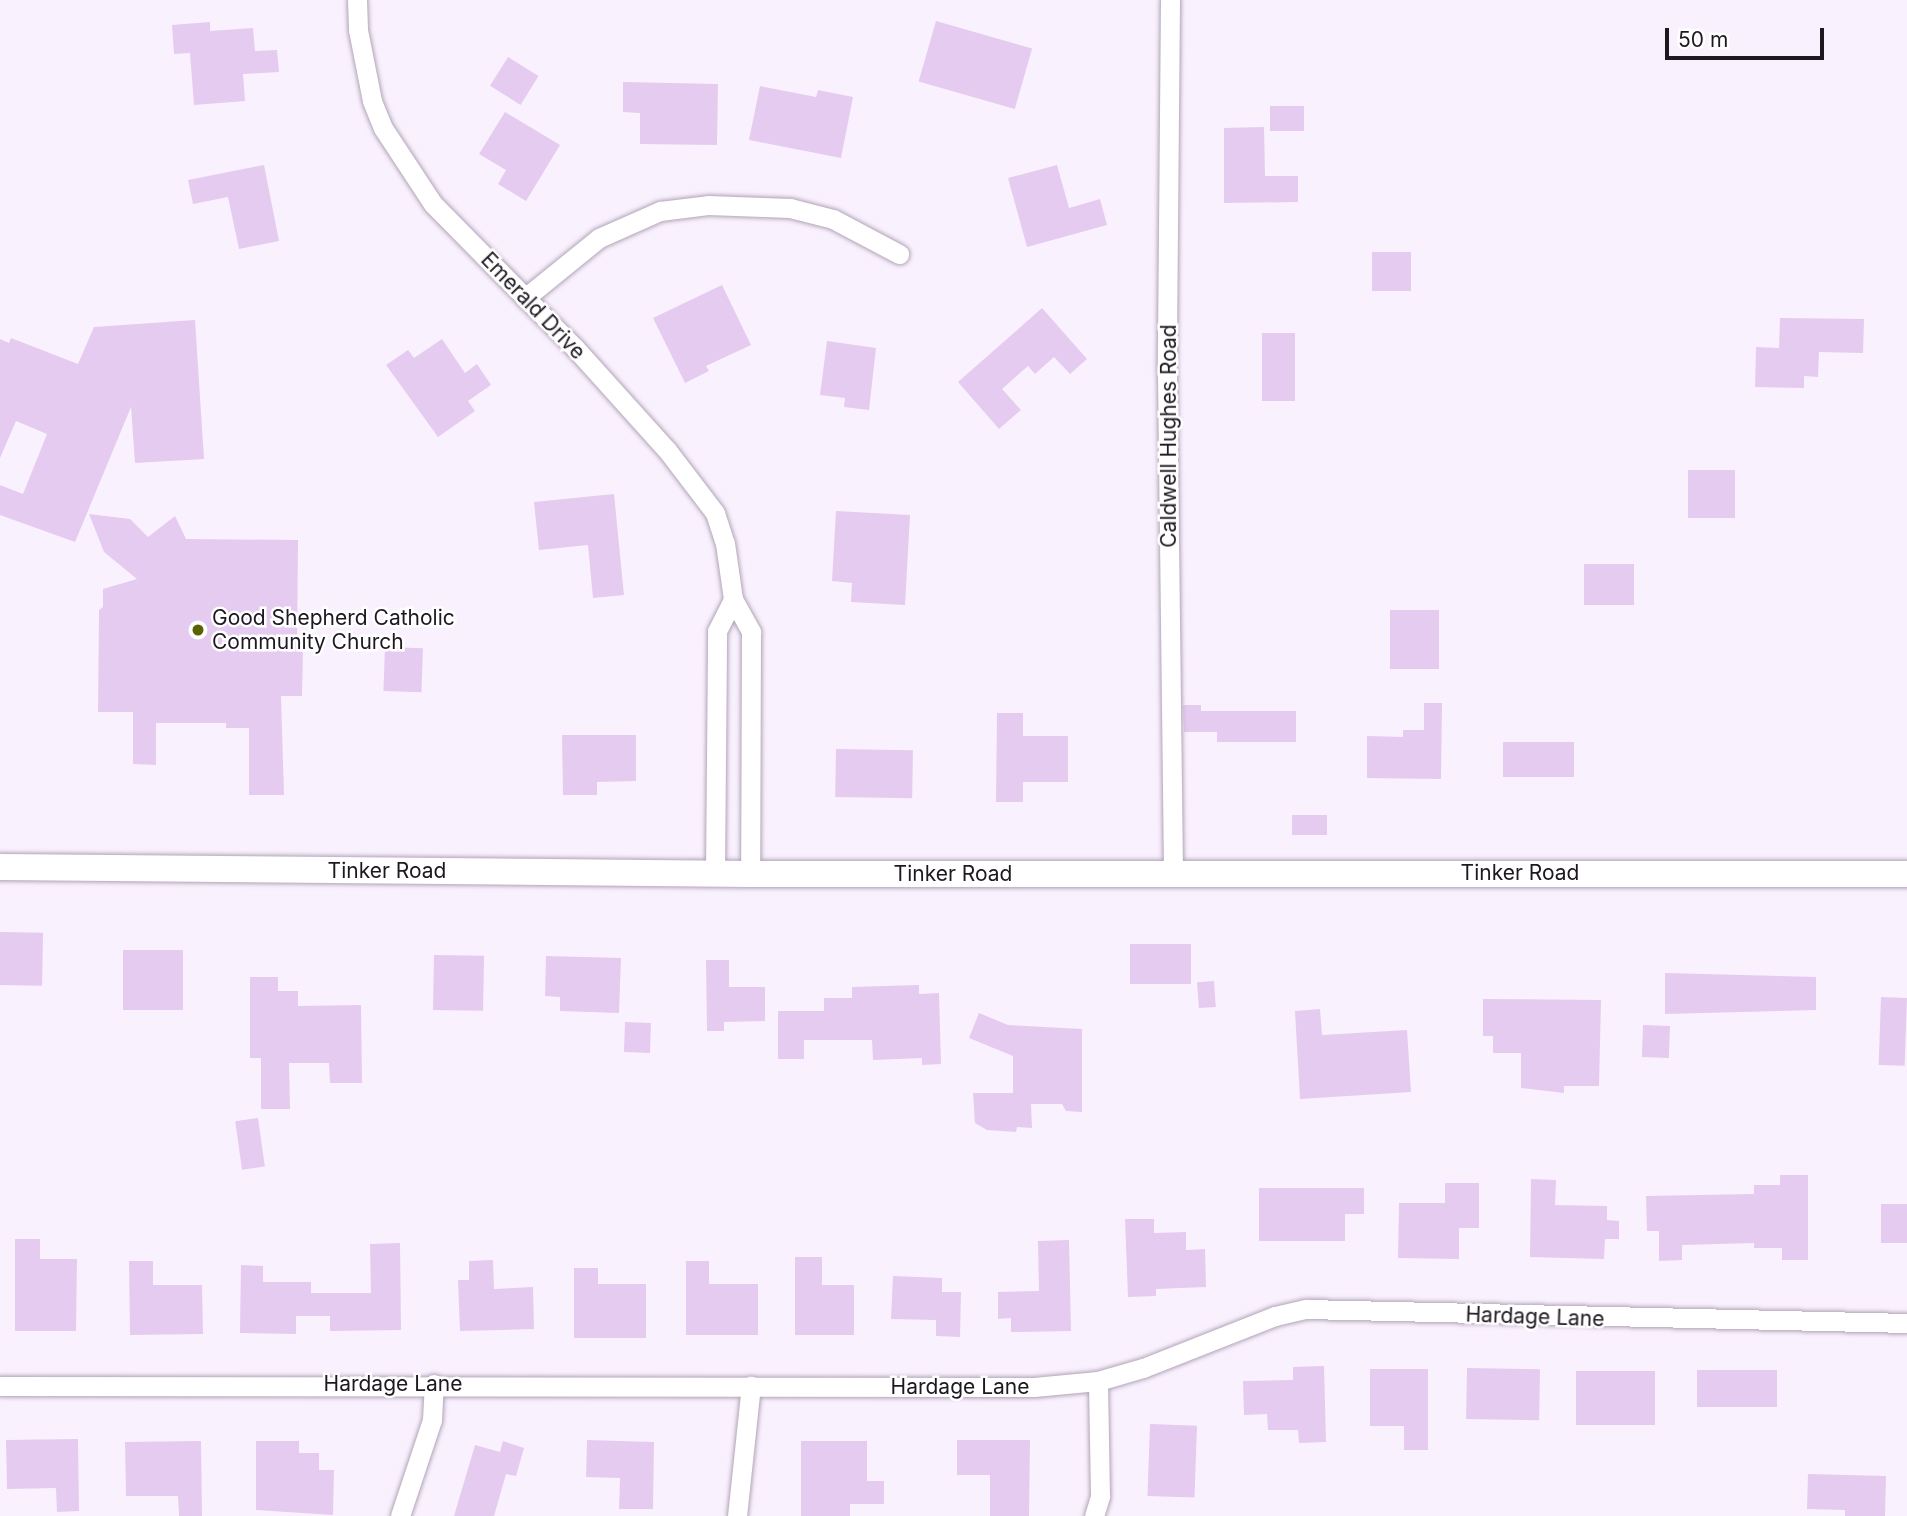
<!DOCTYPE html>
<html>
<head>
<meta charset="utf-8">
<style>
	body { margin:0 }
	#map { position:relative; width:1907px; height:1516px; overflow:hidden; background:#faf1fe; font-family:Inter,sans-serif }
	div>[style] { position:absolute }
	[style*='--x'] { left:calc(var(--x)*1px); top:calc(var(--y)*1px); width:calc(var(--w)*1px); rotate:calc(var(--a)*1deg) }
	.building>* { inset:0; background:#e4cbef; transform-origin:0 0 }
	.roads { filter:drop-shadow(0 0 2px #b2a4b8) drop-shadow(0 0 2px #b2a4b8) }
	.minor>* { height:19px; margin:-9.5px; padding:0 9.5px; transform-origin:9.5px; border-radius:9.5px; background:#fff }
	.secondary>* { height:26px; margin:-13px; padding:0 13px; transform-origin:13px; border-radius:13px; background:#fff }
	.dots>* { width:19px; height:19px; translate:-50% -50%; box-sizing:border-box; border:4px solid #fff; border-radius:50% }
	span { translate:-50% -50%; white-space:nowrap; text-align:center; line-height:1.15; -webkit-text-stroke:5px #fff; paint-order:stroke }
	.street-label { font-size:21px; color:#1e1820 }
	.poi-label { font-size:21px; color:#1e1820 }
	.left { translate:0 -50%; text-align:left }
	.scale { position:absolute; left:1665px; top:28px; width:159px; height:32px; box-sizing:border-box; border:4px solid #1e1820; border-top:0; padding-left:9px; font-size:21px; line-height:24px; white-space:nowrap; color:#1e1820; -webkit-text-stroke:5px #fff; paint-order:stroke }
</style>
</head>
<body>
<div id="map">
	<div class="building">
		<div style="left:936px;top:21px;width:100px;height:63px;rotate:16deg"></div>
		<div style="clip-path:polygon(210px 22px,210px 31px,253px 28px,255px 51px,277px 50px,279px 72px,243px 74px,245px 101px,194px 105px,190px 53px,174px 54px,172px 25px)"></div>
		<div style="left:508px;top:57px;width:36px;height:34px;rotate:32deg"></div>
		<div style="clip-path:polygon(623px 82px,718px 84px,717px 145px,640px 144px,640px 113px,623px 112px)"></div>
		<div style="clip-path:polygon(760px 86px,816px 97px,818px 90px,853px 97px,841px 158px,749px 140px)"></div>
		<div style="left:1270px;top:106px;width:34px;height:25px"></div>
		<div style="clip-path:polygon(505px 112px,560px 145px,526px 201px,498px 184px,506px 170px,479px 154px)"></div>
		<div style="clip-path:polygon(1264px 127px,1265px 176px,1298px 176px,1298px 202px,1224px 203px,1224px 128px)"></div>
		<div style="clip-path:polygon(264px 165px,279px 241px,239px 249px,228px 197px,193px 204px,188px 180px)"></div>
		<div style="clip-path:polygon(1057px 165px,1069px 208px,1100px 199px,1107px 225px,1027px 247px,1008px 178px)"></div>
		<div style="left:1372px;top:252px;width:39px;height:39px"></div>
		<div style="clip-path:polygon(722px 285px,751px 345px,706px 366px,709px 371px,685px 383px,653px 318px)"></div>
		<div style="clip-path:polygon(1042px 308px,1087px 359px,1070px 374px,1054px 357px,1035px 374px,1028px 366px,1002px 389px,1021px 410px,999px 429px,958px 382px)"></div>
		<div style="clip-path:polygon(1780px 318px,1864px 319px,1863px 353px,1819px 352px,1818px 377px,1804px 376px,1804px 388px,1755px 387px,1756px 347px,1779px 348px)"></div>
		<div style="clip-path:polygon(195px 320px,204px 459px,135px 463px,131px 407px,75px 542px,0 515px,0 485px,23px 494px,47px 434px,16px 421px,0 458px,0 339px,9px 343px,11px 338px,78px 364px,94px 327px)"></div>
		<div style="left:1262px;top:333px;width:33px;height:68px"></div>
		<div style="clip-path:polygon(442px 339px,465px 373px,477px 364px,491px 385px,468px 401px,475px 411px,438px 437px,386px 365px,408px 350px,414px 358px)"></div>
		<div style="clip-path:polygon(827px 341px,876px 348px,869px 410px,844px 407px,845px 398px,820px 395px)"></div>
		<div style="left:1688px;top:470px;width:47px;height:48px"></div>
		<div style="clip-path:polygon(614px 494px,624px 595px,593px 598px,588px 545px,539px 550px,534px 502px)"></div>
		<div style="clip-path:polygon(836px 511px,910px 515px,905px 605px,851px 602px,852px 583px,832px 581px)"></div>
		<div style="clip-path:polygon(89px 514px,130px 519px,148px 537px,175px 516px,186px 539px,298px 540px,297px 649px,303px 649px,302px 696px,281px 696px,284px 795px,249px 795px,249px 728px,226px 728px,226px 723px,156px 723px,156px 765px,133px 764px,133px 712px,98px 712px,99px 610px,103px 607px,103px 589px,137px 579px,104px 552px)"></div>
		<div style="left:1584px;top:564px;width:50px;height:41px"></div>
		<div style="left:1390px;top:610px;width:49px;height:59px"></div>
		<div style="left:385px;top:647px;width:38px;height:44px;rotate:2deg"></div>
		<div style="clip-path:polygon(1424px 703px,1442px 703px,1441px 779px,1367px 778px,1367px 736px,1403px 737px,1403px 730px,1424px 730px)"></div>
		<div style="clip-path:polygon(1183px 705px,1201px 705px,1201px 711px,1296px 711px,1296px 742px,1217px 742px,1217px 732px,1184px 732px)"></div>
		<div style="clip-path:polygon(997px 713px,1023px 713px,1023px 736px,1068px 736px,1068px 782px,1023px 782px,1023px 802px,996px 802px)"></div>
		<div style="clip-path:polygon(562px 735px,636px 735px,636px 781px,597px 782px,597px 795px,563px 795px)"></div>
		<div style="left:1503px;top:742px;width:71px;height:35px"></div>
		<div style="left:836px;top:749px;width:77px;height:48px;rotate:1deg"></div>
		<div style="left:1292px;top:815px;width:35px;height:20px"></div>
		<div style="left:0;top:932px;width:43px;height:53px;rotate:1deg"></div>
		<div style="left:1130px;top:944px;width:61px;height:40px"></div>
		<div style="left:123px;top:950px;width:60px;height:60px"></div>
		<div style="left:434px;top:955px;width:50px;height:55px;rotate:1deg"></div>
		<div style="clip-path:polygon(546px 956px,621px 958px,619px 1013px,560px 1011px,560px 997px,545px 996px)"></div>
		<div style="clip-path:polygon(706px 960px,729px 960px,729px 987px,765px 987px,765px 1021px,724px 1022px,724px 1031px,707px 1031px)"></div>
		<div style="clip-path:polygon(1665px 973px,1816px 977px,1816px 1010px,1665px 1014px)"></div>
		<div style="clip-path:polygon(250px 977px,278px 977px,278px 991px,298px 991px,298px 1006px,361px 1005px,362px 1083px,330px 1083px,329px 1063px,289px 1063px,290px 1109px,261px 1109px,261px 1058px,250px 1058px)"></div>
		<div style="left:1214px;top:981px;width:26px;height:17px;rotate:86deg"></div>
		<div style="clip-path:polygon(919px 985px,919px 994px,939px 993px,941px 1064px,922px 1065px,922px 1058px,873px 1060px,872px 1040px,804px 1040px,804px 1059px,778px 1059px,778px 1011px,824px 1011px,824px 998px,852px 998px,852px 987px)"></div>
		<div style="left:1881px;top:997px;width:26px;height:68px;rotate:2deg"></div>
		<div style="clip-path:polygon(1483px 999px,1601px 1000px,1599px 1086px,1564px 1086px,1564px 1093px,1521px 1088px,1521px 1053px,1493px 1053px,1493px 1036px,1483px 1036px)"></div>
		<div style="clip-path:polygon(1320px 1009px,1322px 1035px,1407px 1030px,1411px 1092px,1300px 1099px,1295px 1011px)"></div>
		<div style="clip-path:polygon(979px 1013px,1008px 1025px,1082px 1029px,1082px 1112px,1066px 1111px,1062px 1104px,1031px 1104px,1032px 1128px,1017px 1127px,1016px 1132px,987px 1130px,975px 1123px,973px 1093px,1013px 1093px,1013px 1056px,969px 1038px)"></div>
		<div style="left:625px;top:1022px;width:26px;height:30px;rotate:2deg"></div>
		<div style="left:1643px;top:1025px;width:27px;height:32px;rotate:2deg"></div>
		<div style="left:258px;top:1118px;width:49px;height:23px;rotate:82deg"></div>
		<div style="clip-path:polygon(1780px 1175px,1808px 1175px,1808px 1260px,1782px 1260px,1782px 1248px,1754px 1248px,1754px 1243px,1682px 1245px,1682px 1260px,1659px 1261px,1659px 1231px,1647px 1231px,1646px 1196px,1754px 1194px,1754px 1185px,1780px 1185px)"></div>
		<div style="clip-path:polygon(1531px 1179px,1556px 1180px,1555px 1205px,1607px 1206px,1607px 1220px,1619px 1221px,1619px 1239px,1605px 1239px,1604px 1259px,1530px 1257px)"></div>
		<div style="clip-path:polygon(1445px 1183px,1479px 1183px,1479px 1228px,1459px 1228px,1459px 1259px,1398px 1258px,1399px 1203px,1445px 1203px)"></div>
		<div style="clip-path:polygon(1259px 1188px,1364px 1188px,1364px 1214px,1345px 1214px,1345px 1241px,1259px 1241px)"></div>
		<div style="left:1881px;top:1204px;width:26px;height:39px"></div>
		<div style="clip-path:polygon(1125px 1219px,1154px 1219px,1154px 1233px,1186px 1232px,1186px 1250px,1205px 1249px,1206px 1287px,1156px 1289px,1156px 1296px,1128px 1297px)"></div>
		<div style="clip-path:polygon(15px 1239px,40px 1239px,40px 1259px,77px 1259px,76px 1331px,15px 1331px)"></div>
		<div style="clip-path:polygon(1069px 1240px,1071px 1331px,1011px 1332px,1011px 1318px,998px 1319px,998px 1292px,1039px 1291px,1038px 1241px)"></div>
		<div style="clip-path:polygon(400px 1243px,401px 1330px,330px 1331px,330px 1316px,296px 1316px,296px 1334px,240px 1333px,241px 1265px,263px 1266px,263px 1282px,311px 1282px,311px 1293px,371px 1293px,370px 1244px)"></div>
		<div style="clip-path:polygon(795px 1257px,822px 1257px,822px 1285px,854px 1285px,854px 1335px,795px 1335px)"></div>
		<div style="clip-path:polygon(493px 1260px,494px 1289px,533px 1287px,534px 1329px,460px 1331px,458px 1280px,469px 1280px,469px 1261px)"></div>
		<div style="clip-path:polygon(129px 1261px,153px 1261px,153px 1285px,202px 1285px,203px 1334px,130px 1335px)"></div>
		<div style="clip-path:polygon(686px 1261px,709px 1261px,709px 1284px,758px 1284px,758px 1335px,686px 1335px)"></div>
		<div style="clip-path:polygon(574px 1268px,598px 1268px,598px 1284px,646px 1284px,646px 1338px,574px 1338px)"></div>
		<div style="clip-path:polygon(893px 1276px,942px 1278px,942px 1292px,961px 1292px,960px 1337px,936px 1336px,936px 1320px,891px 1319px)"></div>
		<div style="clip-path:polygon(1324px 1366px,1326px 1442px,1299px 1443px,1298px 1430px,1268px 1430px,1267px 1414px,1244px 1415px,1243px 1381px,1293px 1380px,1293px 1367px)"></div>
		<div style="left:1467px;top:1368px;width:73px;height:51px;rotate:1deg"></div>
		<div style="clip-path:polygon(1370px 1369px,1428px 1369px,1428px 1450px,1404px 1450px,1404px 1426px,1370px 1426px)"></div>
		<div style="left:1697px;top:1370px;width:80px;height:37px"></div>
		<div style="left:1655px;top:1371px;width:54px;height:79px;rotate:90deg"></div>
		<div style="left:1150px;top:1424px;width:47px;height:72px;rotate:2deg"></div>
		<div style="clip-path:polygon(78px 1439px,79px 1511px,57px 1512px,56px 1488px,7px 1489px,6px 1440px)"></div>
		<div style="clip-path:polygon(587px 1440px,654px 1442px,653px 1509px,619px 1509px,620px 1478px,586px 1477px)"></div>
		<div style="clip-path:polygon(957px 1440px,1030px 1440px,1029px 1516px,990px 1516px,990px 1475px,957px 1475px)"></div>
		<div style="clip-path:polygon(201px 1441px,202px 1516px,179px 1516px,178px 1496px,126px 1496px,125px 1442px)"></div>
		<div style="clip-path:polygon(256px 1441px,299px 1441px,299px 1453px,319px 1453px,319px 1470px,334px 1470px,333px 1515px,256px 1510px)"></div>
		<div style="clip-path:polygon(503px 1441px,524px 1448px,516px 1476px,506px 1474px,494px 1516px,454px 1516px,475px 1445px,500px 1452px)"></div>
		<div style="clip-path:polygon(801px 1441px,867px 1441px,867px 1481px,884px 1481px,884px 1504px,850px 1504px,850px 1516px,801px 1516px)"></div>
		<div style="clip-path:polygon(1808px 1474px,1886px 1476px,1885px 1516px,1845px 1516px,1845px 1510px,1807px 1509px)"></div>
	</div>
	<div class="roads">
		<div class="minor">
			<div style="--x:357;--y:0;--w:30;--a:88"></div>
			<div style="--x:358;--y:30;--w:72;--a:78.8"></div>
			<div style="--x:372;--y:101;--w:29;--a:68"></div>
			<div style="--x:383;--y:128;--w:91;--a:56.7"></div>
			<div style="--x:433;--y:204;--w:202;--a:45.4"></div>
			<div style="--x:575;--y:348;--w:137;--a:48"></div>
			<div style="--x:667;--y:450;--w:79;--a:52.7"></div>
			<div style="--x:715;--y:513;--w:32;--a:72"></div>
			<div style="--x:725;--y:543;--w:57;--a:81.9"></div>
			<div style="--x:733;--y:599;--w:38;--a:61"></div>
			<div style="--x:751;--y:632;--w:242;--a:90.2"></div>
			<div style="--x:1170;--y:0;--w:373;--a:90.5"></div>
			<div style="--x:1167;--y:373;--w:500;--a:89.31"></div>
			<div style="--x:525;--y:298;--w:95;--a:-39"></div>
			<div style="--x:599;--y:238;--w:67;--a:-23.9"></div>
			<div style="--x:660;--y:211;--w:48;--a:-7.1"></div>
			<div style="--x:708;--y:205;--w:82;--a:2.1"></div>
			<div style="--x:790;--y:208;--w:44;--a:14.3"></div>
			<div style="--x:833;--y:219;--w:75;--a:27.9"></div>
			<div style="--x:715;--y:874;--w:243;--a:-89.5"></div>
			<div style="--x:717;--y:631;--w:36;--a:-63"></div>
			<div style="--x:0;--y:1386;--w:1034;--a:0.06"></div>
			<div style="--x:1034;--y:1387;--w:64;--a:-5.4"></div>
			<div style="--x:1098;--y:1381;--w:47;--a:-16.1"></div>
			<div style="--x:1143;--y:1368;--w:142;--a:-21.5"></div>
			<div style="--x:1275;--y:1316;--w:32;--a:-13"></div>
			<div style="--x:1306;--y:1309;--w:601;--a:1.33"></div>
			<div style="--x:400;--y:1516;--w:101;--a:-71.6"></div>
			<div style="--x:432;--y:1420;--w:36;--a:-87"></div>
			<div style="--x:737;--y:1516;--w:131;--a:-83.9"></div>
			<div style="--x:1094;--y:1516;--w:21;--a:-73"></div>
			<div style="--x:1100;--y:1496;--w:115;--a:-91"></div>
		</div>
		<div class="secondary">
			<div style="--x:0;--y:867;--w:750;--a:0.53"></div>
			<div style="--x:750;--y:874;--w:1157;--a:0"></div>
		</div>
	</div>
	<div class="dots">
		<div style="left:198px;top:630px;background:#596100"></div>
	</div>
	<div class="street-label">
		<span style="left:533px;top:306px;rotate:46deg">Emerald Drive</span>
		<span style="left:1169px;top:436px;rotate:-90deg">Caldwell Hughes Road</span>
		<span style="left:387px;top:871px">Tinker Road</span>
		<span style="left:1520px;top:873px">Tinker Road</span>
		<span style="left:953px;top:874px">Tinker Road</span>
		<span style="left:1535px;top:1317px;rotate:2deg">Hardage Lane</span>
		<span style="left:393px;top:1384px">Hardage Lane</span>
		<span style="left:960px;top:1387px">Hardage Lane</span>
	</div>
	<div class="poi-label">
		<span class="left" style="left:212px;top:630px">Good Shepherd Catholic<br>Community Church</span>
	</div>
	<div class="scale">50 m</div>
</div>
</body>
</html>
